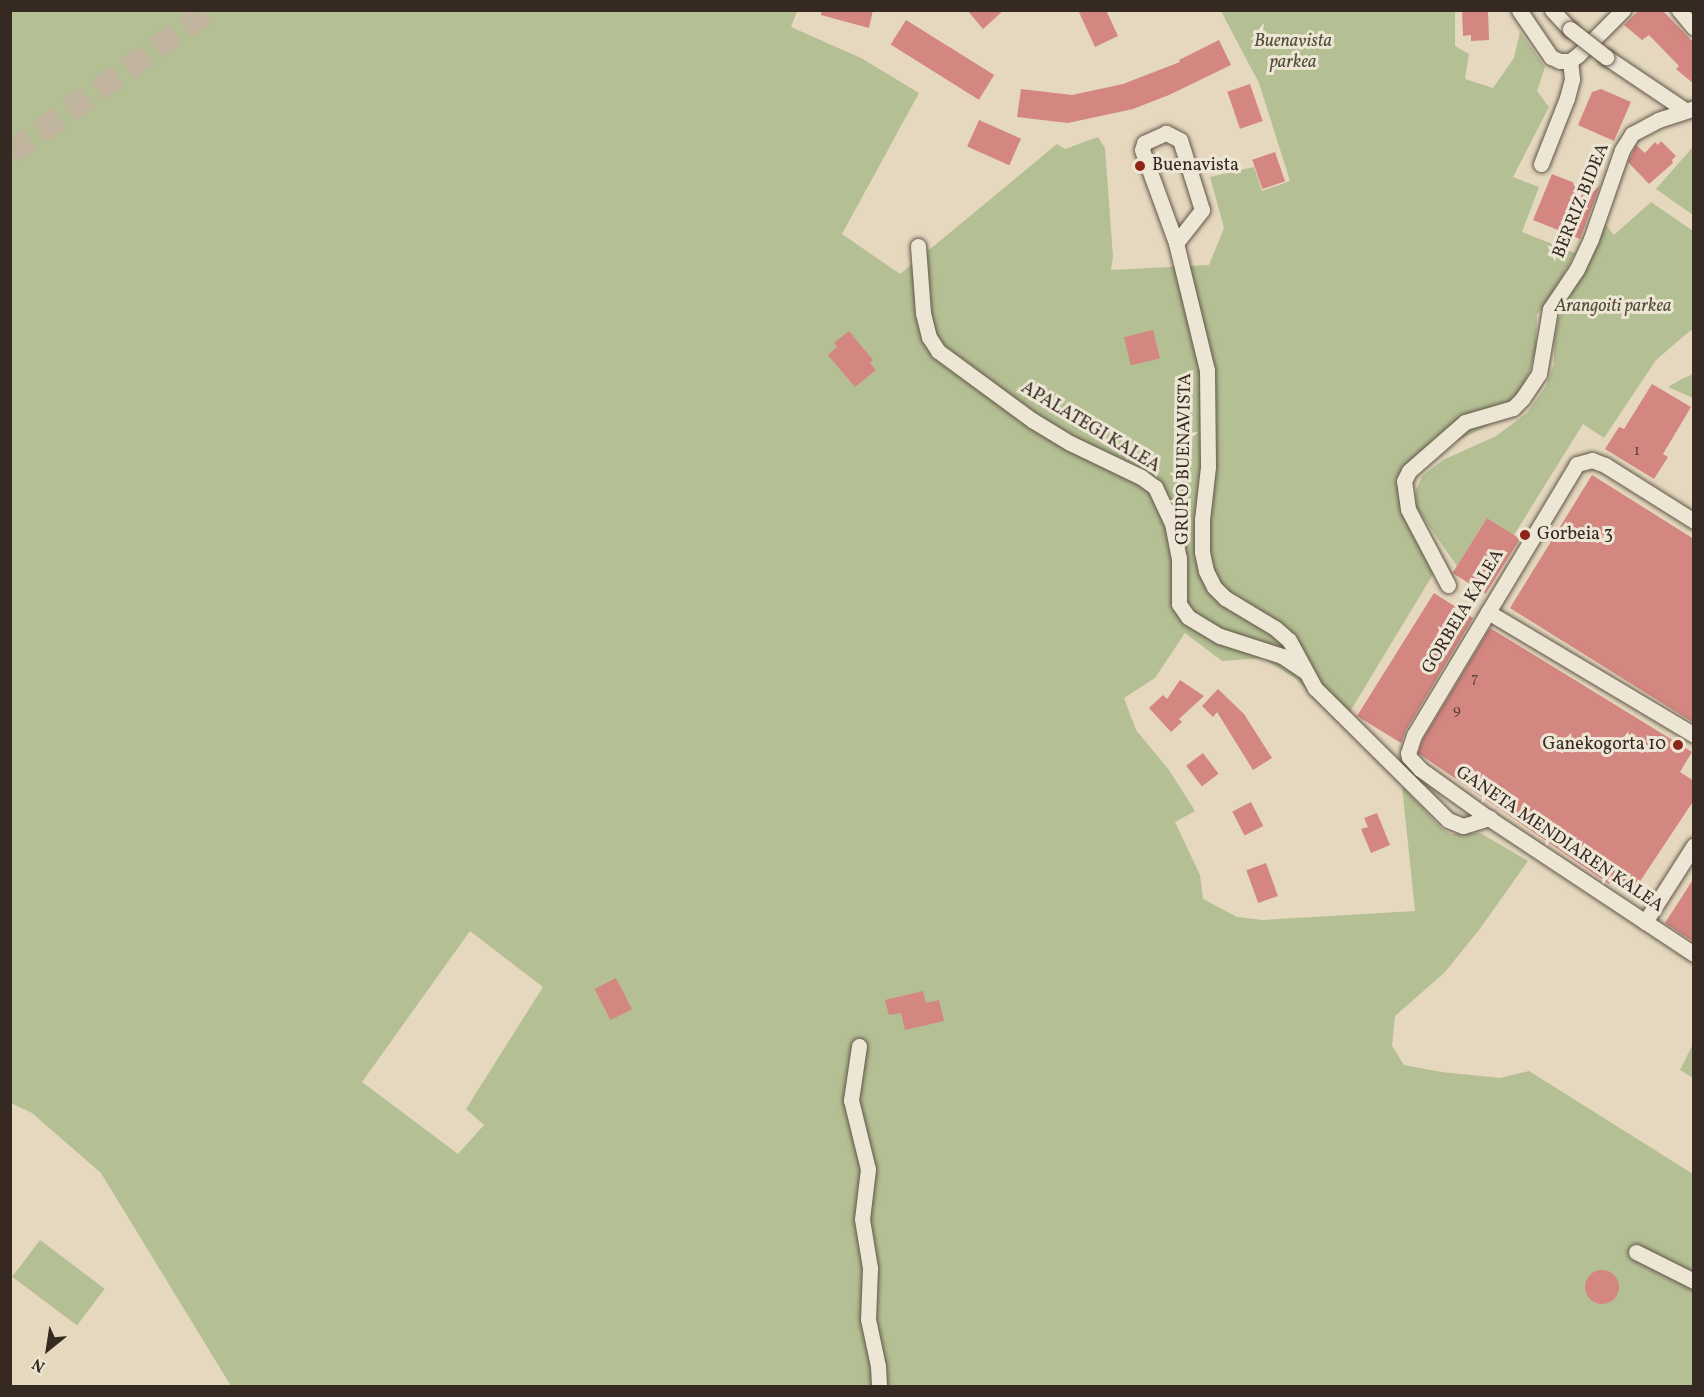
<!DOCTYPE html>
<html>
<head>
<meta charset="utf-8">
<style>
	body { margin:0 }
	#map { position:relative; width:1704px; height:1397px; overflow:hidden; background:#e5d8bf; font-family:Vollkorn,serif }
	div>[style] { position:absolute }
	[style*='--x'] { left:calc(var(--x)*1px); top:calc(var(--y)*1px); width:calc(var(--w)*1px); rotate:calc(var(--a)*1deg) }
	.green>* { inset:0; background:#b4bf93; transform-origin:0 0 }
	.building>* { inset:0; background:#d48781; transform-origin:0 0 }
	.round { border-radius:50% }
	.trunk-tunnel>* { height:24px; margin-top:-12px; transform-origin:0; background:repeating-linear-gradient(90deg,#c2b59f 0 24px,transparent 0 36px) }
	.roads { filter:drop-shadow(0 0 2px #615548) drop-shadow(0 0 2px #615548) }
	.minor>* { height:15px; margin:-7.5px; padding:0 7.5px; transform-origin:7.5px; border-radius:7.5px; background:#eee6d5 }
	.bridges { filter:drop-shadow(0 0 2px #615548) drop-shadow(0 0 2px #615548) }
	.minor-bridge>* { height:15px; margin:-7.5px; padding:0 7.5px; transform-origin:7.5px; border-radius:7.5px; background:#eee6d5 }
	.dots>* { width:16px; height:16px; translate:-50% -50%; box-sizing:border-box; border:3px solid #eee6d5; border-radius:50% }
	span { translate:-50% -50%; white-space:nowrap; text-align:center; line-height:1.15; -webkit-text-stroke:6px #eee6d5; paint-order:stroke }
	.number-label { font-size:15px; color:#5d4039 }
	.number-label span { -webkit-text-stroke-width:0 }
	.park-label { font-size:18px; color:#554e3e; font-style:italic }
	.poi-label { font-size:18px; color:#352921 }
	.left { translate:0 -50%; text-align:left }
	.right { translate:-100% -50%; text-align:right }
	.street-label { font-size:18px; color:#352921 }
	.frame { position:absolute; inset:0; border:12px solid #352921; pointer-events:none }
	.north { position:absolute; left:18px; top:1319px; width:60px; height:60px; -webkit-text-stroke:4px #eee6d5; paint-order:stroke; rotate:210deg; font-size:16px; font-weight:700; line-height:24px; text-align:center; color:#352921 }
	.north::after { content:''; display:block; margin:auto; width:21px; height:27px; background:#352921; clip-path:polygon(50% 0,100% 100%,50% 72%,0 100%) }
</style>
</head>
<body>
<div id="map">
	<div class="green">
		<div style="clip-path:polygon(evenodd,11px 11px,797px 11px,791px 27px,861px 58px,919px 93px,842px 234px,900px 274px,1057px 144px,1065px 149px,1098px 137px,1105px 148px,1113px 257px,1111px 270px,1209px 265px,1224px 228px,1210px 177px,1254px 167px,1262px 191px,1290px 181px,1259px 83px,1221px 11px,1455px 11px,1455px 46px,1469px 54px,1465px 79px,1493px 88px,1514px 58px,1520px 32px,1545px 67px,1537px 91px,1549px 107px,1513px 177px,1539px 187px,1522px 232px,1575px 253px,1549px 301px,1537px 314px,1536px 349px,1531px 367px,1525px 384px,1507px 410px,1489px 425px,1409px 465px,1398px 480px,1398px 496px,1405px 515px,1435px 571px,1342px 725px,1295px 678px,1263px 658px,1222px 661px,1185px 633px,1155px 678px,1124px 698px,1136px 730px,1169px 770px,1195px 811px,1175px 822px,1200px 875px,1203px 899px,1237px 917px,1263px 920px,1415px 911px,1402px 786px,1441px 828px,1451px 834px,1480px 833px,1528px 861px,1479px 930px,1445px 972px,1395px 1016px,1392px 1046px,1404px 1065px,1441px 1072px,1500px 1078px,1529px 1071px,1693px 1174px,1693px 1386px,231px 1386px,101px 1173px,32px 1113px,11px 1103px,11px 11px,470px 931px,543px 987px,466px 1109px,484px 1125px,458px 1154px,362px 1082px,470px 931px)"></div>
		<div style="clip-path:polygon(1692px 148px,1694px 149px,1693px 215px,1656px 189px)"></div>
		<div style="clip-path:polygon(1651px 202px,1693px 231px,1693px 332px,1691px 330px,1656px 360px,1604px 438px,1583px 424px,1514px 535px,1487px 518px,1457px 566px,1415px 506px,1416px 490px,1422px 476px,1443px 460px,1496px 436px,1527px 413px,1546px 386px,1554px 364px,1554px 343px,1558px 320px,1605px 224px,1614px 235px)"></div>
		<div style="clip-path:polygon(1693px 374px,1693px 398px,1668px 387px,1682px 379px)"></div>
		<div style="clip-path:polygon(1693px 1044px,1694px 1078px,1693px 1078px,1680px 1070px)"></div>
		<div style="left:40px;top:1240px;width:81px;height:46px;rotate:37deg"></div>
	</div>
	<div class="building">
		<div style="clip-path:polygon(821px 10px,873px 10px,869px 28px,821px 15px)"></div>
		<div style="clip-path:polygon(967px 10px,1004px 10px,983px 29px)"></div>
		<div style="clip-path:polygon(1078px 10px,1106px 10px,1118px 36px,1095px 47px)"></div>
		<div style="clip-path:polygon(1462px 10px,1488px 10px,1489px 40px,1471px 41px,1471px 35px,1463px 36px)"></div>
		<div style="clip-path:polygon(1639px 10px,1662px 10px,1694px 43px,1694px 84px,1676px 69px,1679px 66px,1649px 35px,1642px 40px,1624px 25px)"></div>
		<div style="left:906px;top:20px;width:104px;height:29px;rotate:32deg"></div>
		<div style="clip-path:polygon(1219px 40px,1231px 65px,1169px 95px,1133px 109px,1068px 123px,1017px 117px,1021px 89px,1072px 95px,1123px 84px,1180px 62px,1179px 60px)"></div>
		<div style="left:1250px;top:84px;width:39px;height:24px;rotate:71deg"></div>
		<div style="clip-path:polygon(1601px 89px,1631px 102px,1614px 141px,1578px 125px,1592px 92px)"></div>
		<div style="left:979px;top:120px;width:46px;height:29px;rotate:24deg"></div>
		<div style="clip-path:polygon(1661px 141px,1676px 156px,1672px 160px,1673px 163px,1649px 184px,1628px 162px,1636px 145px,1645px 153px,1655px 142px,1658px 145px)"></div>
		<div style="left:1275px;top:152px;width:31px;height:24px;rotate:71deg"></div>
		<div style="clip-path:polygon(1552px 174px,1592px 190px,1590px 195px,1600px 185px,1580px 239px,1533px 220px)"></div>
		<div style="left:1153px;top:330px;width:29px;height:30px;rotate:76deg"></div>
		<div style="clip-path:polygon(849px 331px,873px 360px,870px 363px,876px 370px,855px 387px,828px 355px,837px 347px,834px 343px)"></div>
		<div style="clip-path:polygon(1652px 384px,1691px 407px,1663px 454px,1668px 457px,1654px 479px,1605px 449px,1619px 427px,1624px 429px)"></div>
		<div style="clip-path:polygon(1592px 475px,1694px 539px,1694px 723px,1510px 608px)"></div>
		<div style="left:1487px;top:518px;width:39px;height:65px;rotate:32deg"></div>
		<div style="clip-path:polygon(1434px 593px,1473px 618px,1406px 730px,1401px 743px,1357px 716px)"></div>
		<div style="clip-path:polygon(1490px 628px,1692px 752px,1680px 772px,1694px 781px,1694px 800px,1631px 895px,1611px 881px,1609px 884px,1418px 753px,1423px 739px)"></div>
		<div style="clip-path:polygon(1180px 680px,1204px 696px,1179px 719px,1182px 722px,1171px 732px,1149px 708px,1163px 695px,1167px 699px)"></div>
		<div style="clip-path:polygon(1218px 689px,1244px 714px,1272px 758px,1253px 770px,1217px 712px,1213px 717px,1202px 706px)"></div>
		<div style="left:1203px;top:753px;width:26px;height:21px;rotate:53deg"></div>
		<div style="left:1251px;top:802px;width:27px;height:21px;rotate:63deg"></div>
		<div style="clip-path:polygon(1377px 813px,1390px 845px,1371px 853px,1361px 829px,1368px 827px,1364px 818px)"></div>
		<div style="left:1266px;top:863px;width:35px;height:21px;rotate:70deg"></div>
		<div style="clip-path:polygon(1694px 878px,1694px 942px,1665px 923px)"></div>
		<div style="left:616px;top:978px;width:35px;height:24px;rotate:63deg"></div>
		<div style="clip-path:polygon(923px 991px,926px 1003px,939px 1000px,944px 1021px,905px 1030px,901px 1013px,889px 1015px,885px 1000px)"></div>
		<div class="round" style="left:1585px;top:1270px;width:34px;height:34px"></div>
	</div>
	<div class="trunk-tunnel">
		<div style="--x:10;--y:153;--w:245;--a:-35.7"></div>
	</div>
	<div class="roads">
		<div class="minor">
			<div style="--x:1519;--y:10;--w:57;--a:55.8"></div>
			<div style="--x:1551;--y:57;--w:10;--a:24"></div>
			<div style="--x:1560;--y:61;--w:10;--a:0"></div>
			<div style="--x:1570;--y:61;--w:10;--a:-37"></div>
			<div style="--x:1578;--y:55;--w:64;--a:-45"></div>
			<div style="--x:1552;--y:10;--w:26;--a:47"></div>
			<div style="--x:1679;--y:10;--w:23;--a:50"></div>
			<div style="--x:1606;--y:57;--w:95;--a:33.9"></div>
			<div style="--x:1541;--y:164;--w:71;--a:-68.5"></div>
			<div style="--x:1567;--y:98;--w:20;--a:-75"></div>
			<div style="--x:1572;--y:79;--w:18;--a:-96"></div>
			<div style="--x:1176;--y:243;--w:42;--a:-51.8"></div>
			<div style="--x:1202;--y:210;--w:73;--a:-107.4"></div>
			<div style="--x:1180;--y:140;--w:16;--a:-153"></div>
			<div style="--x:1166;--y:133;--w:24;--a:156"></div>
			<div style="--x:1144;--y:143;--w:7;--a:106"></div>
			<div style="--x:1142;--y:150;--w:99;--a:69.9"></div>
			<div style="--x:1176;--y:243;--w:131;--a:76.3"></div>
			<div style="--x:1207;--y:370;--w:97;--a:89.4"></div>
			<div style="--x:1208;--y:467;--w:53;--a:96.5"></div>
			<div style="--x:1202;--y:520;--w:32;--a:90"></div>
			<div style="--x:1202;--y:552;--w:19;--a:78"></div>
			<div style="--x:1206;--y:571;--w:18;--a:63"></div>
			<div style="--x:1214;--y:587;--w:16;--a:45"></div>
			<div style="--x:1225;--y:598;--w:58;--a:31"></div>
			<div style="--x:1275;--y:628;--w:18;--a:41"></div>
			<div style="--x:1289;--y:640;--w:55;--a:61.6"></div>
			<div style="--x:1315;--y:688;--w:187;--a:44.8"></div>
			<div style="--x:1448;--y:820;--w:16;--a:22"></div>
			<div style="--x:1463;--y:826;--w:28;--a:-17"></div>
			<div style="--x:918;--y:246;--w:67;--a:85.7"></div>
			<div style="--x:923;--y:313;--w:25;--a:76"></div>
			<div style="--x:929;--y:337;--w:17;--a:57"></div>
			<div style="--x:938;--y:351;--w:117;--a:36.3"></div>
			<div style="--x:1032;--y:420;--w:44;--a:31.2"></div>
			<div style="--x:1070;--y:443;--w:79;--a:25.6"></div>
			<div style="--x:1141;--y:477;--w:17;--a:36"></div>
			<div style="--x:1155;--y:487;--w:40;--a:65"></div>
			<div style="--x:1172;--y:523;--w:36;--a:79"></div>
			<div style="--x:1179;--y:558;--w:46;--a:90"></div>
			<div style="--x:1179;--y:604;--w:16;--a:55"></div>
			<div style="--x:1188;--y:617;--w:37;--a:31"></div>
			<div style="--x:1220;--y:636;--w:65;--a:17.9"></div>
			<div style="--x:1282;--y:656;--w:27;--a:34"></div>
			<div style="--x:1694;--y:521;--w:105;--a:-147.8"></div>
			<div style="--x:1605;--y:465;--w:14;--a:-159"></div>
			<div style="--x:1592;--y:460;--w:16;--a:165"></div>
			<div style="--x:1577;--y:464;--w:316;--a:121"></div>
			<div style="--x:1414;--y:735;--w:19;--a:108"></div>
			<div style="--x:1408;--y:753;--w:4;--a:76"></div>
			<div style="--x:1409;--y:757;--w:16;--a:47"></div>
			<div style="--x:1420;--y:769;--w:82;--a:35.6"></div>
			<div style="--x:1487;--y:817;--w:248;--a:33.5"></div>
			<div style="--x:1448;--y:585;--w:86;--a:-117.8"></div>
			<div style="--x:1408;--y:509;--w:28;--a:-98"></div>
			<div style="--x:1404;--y:481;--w:11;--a:-63"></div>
			<div style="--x:1409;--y:471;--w:74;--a:-41.2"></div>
			<div style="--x:1465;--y:422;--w:50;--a:-16.3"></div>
			<div style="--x:1513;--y:408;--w:13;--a:-45"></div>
			<div style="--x:1522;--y:399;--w:30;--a:-56"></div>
			<div style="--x:1539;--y:374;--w:66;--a:-80.4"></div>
			<div style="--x:1550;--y:309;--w:48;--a:-56"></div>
			<div style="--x:1577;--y:269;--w:33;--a:-65"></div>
			<div style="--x:1591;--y:239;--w:94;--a:-70.8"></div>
			<div style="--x:1622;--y:150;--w:19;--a:-58"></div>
			<div style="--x:1632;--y:134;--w:30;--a:-28"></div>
			<div style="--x:1658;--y:120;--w:38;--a:-18"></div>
			<div style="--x:1488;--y:612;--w:240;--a:30.8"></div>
			<div style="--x:1645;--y:922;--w:91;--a:-57.5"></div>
			<div style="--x:859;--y:1046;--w:55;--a:98.4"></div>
			<div style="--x:851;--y:1100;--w:71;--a:76.2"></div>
			<div style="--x:868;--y:1169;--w:50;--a:96.8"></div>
			<div style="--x:862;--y:1219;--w:50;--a:80.7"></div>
			<div style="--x:870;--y:1268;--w:51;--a:92.2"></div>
			<div style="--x:868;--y:1319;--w:48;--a:78"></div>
			<div style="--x:878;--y:1366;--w:20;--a:87"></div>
			<div style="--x:1636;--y:1252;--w:65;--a:26.6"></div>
		</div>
	</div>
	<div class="bridges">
		<div class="minor-bridge">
			<div style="--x:1570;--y:29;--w:46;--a:37.9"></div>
		</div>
	</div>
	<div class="dots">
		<div style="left:1140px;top:166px;background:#8f2418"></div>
		<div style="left:1525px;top:535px;background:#8f2418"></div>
		<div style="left:1678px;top:745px;background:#8f2418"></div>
	</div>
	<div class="number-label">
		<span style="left:1637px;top:452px">1</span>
		<span style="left:1475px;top:679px">7</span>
		<span style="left:1457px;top:711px">9</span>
	</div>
	<div class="park-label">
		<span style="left:1293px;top:53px">Buenavista<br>parkea</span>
		<span style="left:1613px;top:307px">Arangoiti parkea</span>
	</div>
	<div class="poi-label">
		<span class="left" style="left:1152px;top:166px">Buenavista</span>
		<span class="left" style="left:1537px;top:535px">Gorbeia 3</span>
		<span class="right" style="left:1666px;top:745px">Ganekogorta 10</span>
	</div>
	<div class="street-label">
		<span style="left:1582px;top:201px;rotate:-68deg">BERRIZ BIDEA</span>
		<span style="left:1090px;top:428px;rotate:31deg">APALATEGI KALEA</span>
		<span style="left:1185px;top:459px;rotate:-89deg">GRUPO BUENAVISTA</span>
		<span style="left:1464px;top:612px;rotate:-59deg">GORBEIA KALEA</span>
		<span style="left:1559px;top:840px;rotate:34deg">GANETA MENDIAREN KALEA</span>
	</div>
	<div class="frame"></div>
	<div class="north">N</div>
</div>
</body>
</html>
